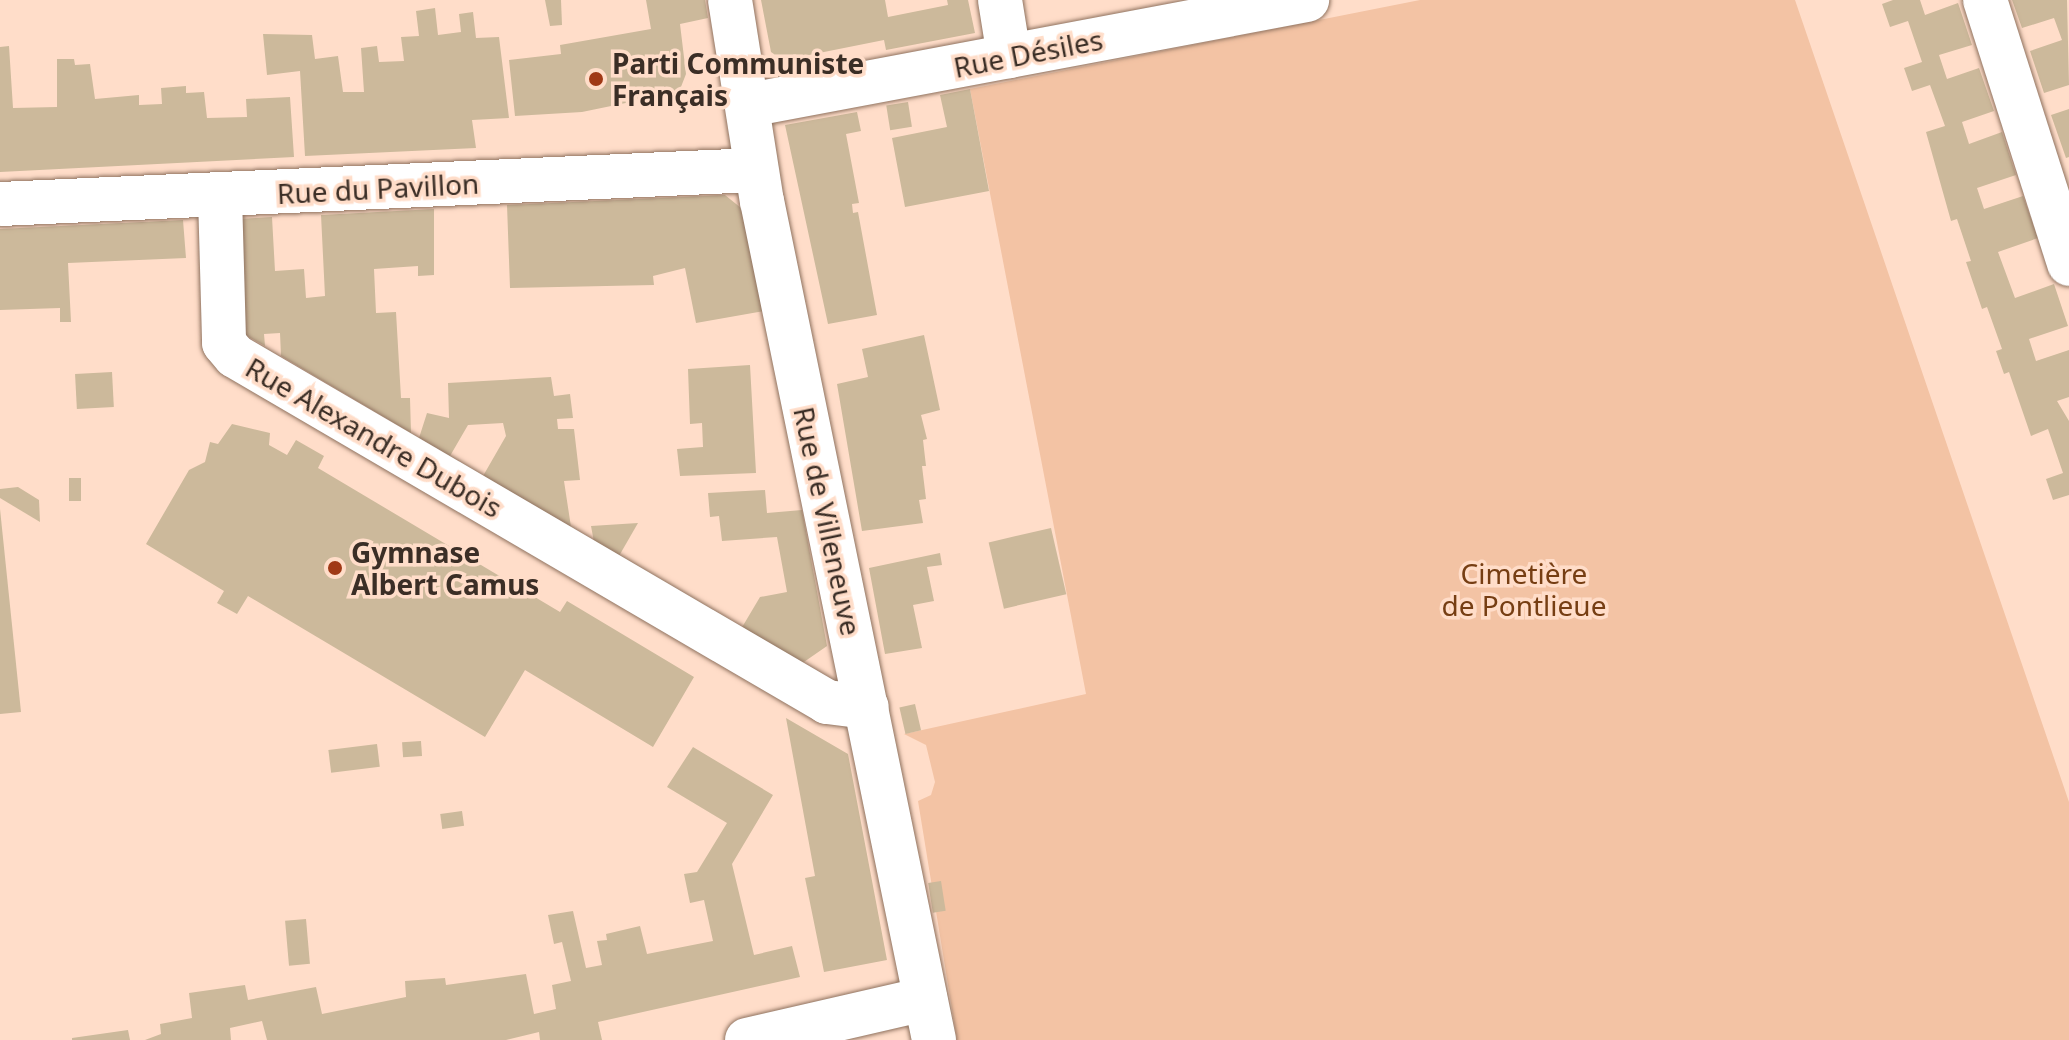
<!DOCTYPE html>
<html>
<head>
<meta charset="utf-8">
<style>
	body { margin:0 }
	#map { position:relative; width:2069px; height:1040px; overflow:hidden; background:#ffddc9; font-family:"Noto Sans",sans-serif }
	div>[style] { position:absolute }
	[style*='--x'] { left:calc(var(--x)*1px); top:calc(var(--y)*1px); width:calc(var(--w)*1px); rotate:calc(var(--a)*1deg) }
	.green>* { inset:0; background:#f3c3a4 }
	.building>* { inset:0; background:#ccb99b; transform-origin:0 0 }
	.roads { filter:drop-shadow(0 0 2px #8f725f) drop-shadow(0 0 2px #8f725f) }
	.minor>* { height:44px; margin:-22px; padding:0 22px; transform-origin:22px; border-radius:22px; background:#fff }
	.dots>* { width:22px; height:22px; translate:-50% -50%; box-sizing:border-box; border:4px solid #ffddc9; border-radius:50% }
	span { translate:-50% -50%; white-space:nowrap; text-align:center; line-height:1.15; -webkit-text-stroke:7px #ffddc9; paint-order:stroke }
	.street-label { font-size:28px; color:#3b2e26 }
	.poi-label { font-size:28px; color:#3b2e26; font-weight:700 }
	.left { translate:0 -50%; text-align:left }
	.park-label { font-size:28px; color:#763e13 }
</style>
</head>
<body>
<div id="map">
	<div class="green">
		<div style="clip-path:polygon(1420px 0,1795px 0,2069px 802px,2069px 1040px,957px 1040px,918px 801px,931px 795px,935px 782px,926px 745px,904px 734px,1086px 694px,970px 89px)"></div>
	</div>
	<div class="building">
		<div style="clip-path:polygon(545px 0,561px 0,562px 25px,550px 26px)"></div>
		<div style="clip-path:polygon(646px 0,705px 0,708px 18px,680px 24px,686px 74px,679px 92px,582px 112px,515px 116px,509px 60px,561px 54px,560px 45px,651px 29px)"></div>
		<div style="clip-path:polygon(761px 0,885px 0,888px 17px,948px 5px,947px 0,968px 0,975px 33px,886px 50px,884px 40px,794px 58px,796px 69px,771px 52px)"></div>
		<div style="clip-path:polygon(1893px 0,1920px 0,1925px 15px,1958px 3px,1972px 45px,1939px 55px,1947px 79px,1979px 68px,1994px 111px,1962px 122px,1969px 144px,2002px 132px,2016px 175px,1977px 188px,1984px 209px,2023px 196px,2038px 238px,1998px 252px,2015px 298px,2054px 284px,2068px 326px,2029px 339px,2036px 361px,2069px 350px,2069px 397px,2057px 401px,2069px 421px,2069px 495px,2053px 500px,2046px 479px,2063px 473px,2048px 429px,2031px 436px,2009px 372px,2004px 374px,1996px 351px,2002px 349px,1987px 307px,1982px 309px,1966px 262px,1971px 261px,1957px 219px,1951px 221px,1926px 132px,1945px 126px,1930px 85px,1912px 91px,1904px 68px,1922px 62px,1908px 21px,1890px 27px,1882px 4px)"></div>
		<div style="clip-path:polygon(2012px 0,2067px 0,2069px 85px,2044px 93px,2030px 51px,2062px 40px,2054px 18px,2022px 28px)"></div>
		<div style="clip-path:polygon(435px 8px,438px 35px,461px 32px,459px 14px,473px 12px,476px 38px,499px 37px,509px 118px,472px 120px,476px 148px,305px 156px,300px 71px,267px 75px,263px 34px,312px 35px,315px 59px,338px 56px,343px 92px,364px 92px,361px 48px,377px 46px,379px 62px,404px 61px,401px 37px,419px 36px,416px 11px)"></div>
		<div style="clip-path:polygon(9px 46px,13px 108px,57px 107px,57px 59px,74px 59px,75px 65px,90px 64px,95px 99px,139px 95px,139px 105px,162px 104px,161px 88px,186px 86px,186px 93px,204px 92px,207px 118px,247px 117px,246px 99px,290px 97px,294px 157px,0 172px,0 47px)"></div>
		<div style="clip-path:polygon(970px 89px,989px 191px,905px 207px,892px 138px,947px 127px,940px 95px)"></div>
		<div style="left:908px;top:102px;width:25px;height:22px;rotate:81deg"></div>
		<div style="clip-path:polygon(2069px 109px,2069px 157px,2066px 158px,2051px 115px)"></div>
		<div style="clip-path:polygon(857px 112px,861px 131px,846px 134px,859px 203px,852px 204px,853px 213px,858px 212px,877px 315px,828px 324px,785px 125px)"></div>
		<div style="clip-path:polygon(725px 195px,746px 212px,764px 311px,696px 323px,685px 268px,653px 276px,654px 285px,510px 288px,507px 205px)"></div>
		<div style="clip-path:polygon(434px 209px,434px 275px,418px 276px,418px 266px,374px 269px,376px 313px,396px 312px,401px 398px,410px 398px,411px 433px,281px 356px,280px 333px,264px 334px,265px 346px,245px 335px,238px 219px,272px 217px,275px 271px,304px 269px,306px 298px,325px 296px,321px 215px)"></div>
		<div style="clip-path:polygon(183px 220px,186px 258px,68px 263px,71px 322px,60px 322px,60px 308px,0 310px,0 229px)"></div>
		<div style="clip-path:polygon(924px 335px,940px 410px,921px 415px,927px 439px,923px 440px,926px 466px,922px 466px,926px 499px,919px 500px,923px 523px,862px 531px,837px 384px,868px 377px,862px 349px)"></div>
		<div style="clip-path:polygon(750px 365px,756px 473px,680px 476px,677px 449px,703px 447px,702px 423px,690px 424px,688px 369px)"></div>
		<div style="left:112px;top:372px;width:35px;height:37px;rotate:87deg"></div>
		<div style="clip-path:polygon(551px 377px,554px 396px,570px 394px,573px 418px,557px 419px,558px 429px,574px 429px,580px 480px,564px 481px,571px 527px,483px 476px,506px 436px,503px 423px,468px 425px,450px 456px,419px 438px,427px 413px,449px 418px,448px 383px)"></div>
		<div style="clip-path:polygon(232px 424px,270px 433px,269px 445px,287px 455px,296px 440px,324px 456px,318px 468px,560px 612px,567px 601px,694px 677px,653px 747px,525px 670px,485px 737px,248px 596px,237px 614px,217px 603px,224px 591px,146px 544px,189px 470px,205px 462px,210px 442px,218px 444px)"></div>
		<div style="left:69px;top:478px;width:12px;height:23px"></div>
		<div style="clip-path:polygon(18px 487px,39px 500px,40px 522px,0 498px,0 489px)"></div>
		<div style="clip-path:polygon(765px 490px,767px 513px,802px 510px,827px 646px,801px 664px,741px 629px,760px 597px,787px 592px,777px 537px,722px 541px,719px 516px,710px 517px,708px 493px)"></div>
		<div style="clip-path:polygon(0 509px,21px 712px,0 714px)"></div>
		<div style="clip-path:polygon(638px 523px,619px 556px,594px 542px,591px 526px)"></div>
		<div style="left:1051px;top:528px;width:68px;height:64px;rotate:77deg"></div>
		<div style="clip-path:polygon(940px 553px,942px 565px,927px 567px,934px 601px,913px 605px,922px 648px,885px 654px,869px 568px)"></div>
		<div style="left:915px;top:704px;width:27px;height:16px;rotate:77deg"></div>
		<div style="clip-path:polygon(786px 718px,848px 754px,887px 960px,824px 972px,805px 878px,815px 876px)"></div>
		<div style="left:421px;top:741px;width:15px;height:19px;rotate:86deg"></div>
		<div style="left:377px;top:744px;width:23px;height:49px;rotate:83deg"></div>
		<div style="clip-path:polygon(693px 747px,773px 795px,732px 864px,754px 955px,792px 946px,800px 977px,598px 1022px,602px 1040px,540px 1040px,539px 1032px,506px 1040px,267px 1040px,262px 1021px,230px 1028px,231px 1040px,145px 1040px,161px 1034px,160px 1024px,192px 1018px,189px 993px,245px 985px,248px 1000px,316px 987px,322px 1014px,406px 997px,405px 981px,445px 978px,446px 985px,526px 974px,534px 1014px,556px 1009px,552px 985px,571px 981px,562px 942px,554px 944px,548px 915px,573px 911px,586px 968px,602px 965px,597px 941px,607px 940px,606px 934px,640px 926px,647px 954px,713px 941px,704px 900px,690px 903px,684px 874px,697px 872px,727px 823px,667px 787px)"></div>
		<div style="left:462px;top:811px;width:15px;height:22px;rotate:82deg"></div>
		<div style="left:941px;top:881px;width:30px;height:13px;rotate:81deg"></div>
		<div style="left:306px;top:919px;width:45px;height:21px;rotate:85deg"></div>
		<div style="clip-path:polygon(128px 1030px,130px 1040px,72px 1040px,72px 1038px)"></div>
	</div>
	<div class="roads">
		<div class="minor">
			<div style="--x:730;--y:0;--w:204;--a:81"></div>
			<div style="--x:762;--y:201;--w:856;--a:78.41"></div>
			<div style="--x:1000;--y:0;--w:57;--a:80.9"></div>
			<div style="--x:1985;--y:0;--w:277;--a:72.3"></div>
			<div style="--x:749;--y:105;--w:568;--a:-10.66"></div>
			<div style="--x:220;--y:196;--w:147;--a:88.4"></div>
			<div style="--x:224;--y:343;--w:17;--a:50"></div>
			<div style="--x:235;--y:356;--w:686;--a:30.3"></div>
			<div style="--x:827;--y:702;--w:40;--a:7.1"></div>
			<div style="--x:0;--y:204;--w:757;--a:-2.58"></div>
			<div style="--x:747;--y:1040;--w:183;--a:-13"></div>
		</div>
	</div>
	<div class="dots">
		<div style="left:596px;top:79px;background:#a03916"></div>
		<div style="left:335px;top:568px;background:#a03916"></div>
	</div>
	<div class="street-label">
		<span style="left:1028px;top:53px;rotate:-11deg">Rue Désiles</span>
		<span style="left:378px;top:188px;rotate:-3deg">Rue du Pavillon</span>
		<span style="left:374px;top:437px;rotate:30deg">Rue Alexandre Dubois</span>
		<span style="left:828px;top:521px;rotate:78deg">Rue de Villeneuve</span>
	</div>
	<div class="poi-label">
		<span class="left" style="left:612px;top:79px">Parti Communiste<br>Français</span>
		<span class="left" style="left:351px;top:568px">Gymnase<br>Albert Camus</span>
	</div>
	<div class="park-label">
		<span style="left:1524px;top:589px">Cimetière<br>de Pontlieue</span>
	</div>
</div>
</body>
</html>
